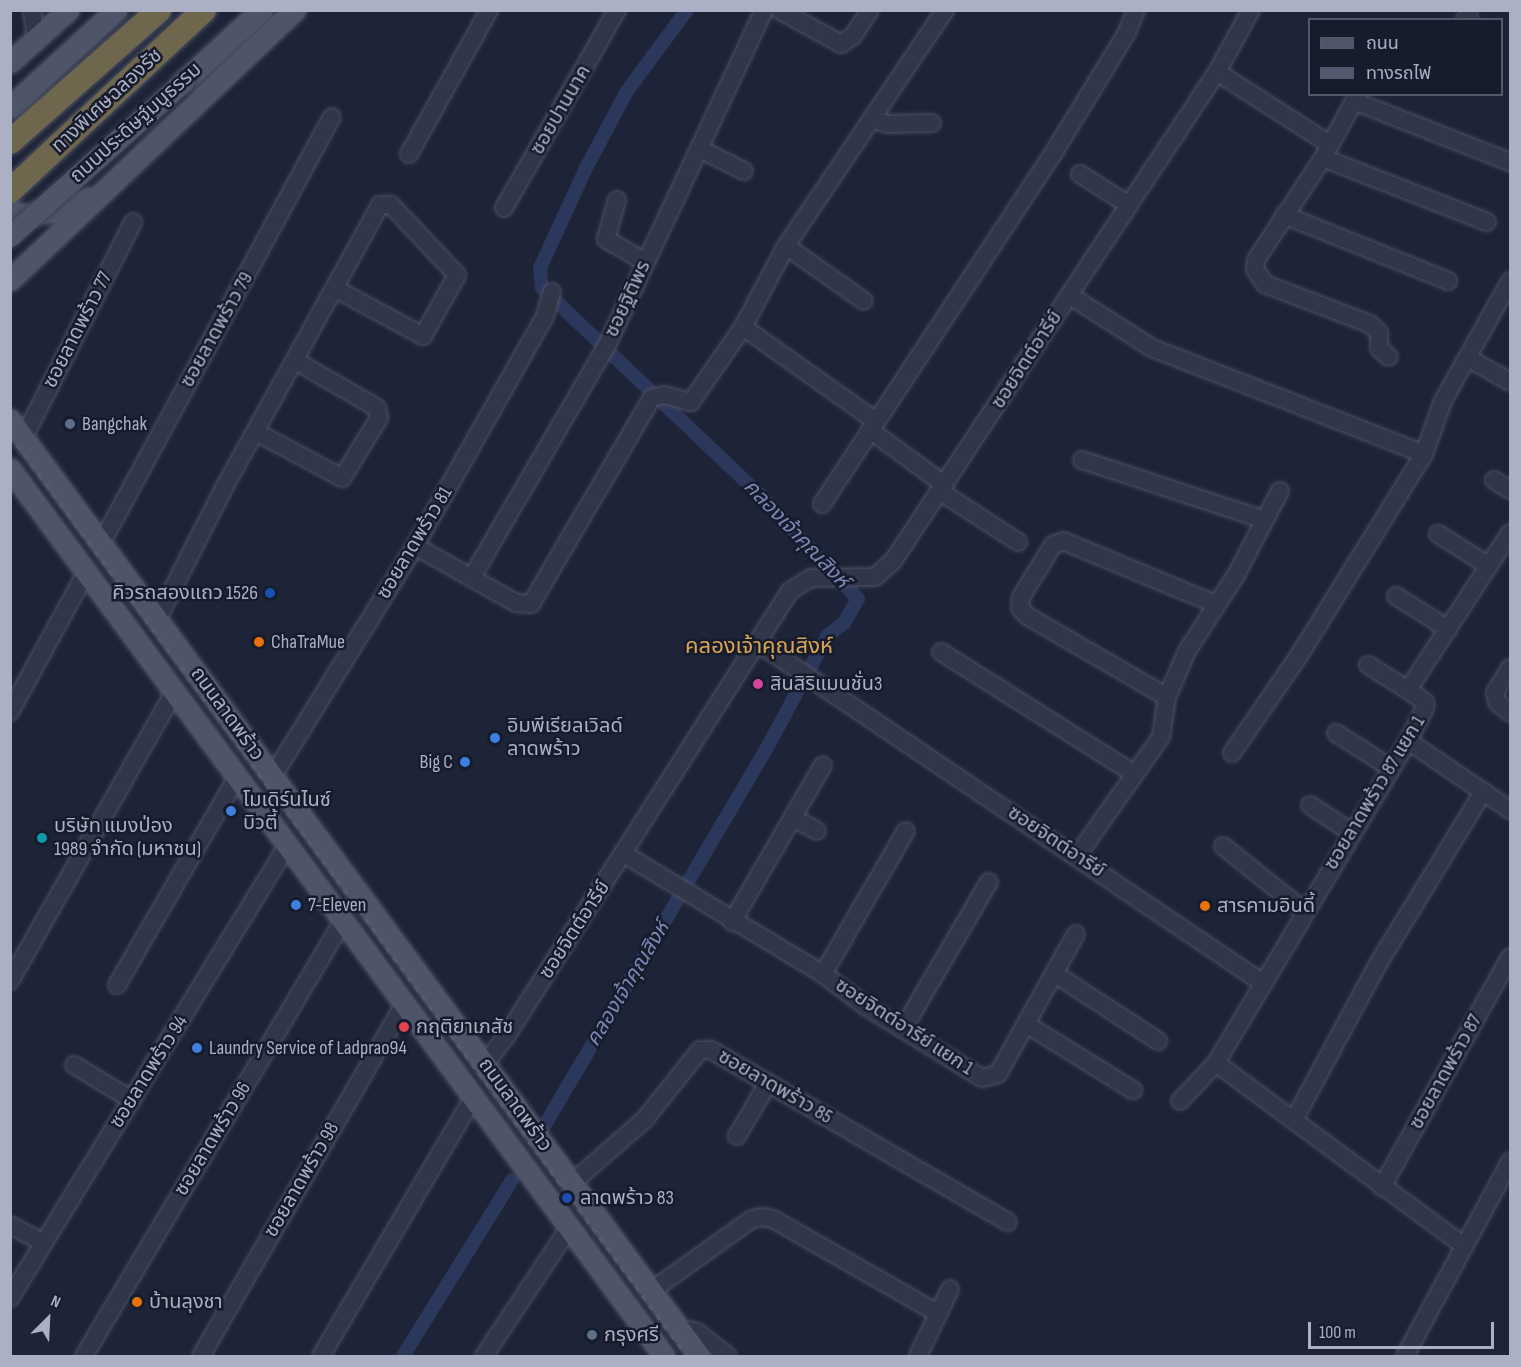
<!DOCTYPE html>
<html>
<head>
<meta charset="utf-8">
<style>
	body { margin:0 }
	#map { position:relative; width:1521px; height:1367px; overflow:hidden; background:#1e2437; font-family:"Sofia Sans Condensed","Noto Sans Thai",sans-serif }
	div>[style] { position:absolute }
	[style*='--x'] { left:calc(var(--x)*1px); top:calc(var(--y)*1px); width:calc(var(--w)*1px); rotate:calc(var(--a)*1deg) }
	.canal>* { height:14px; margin:-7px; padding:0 7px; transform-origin:7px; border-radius:7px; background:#2c375c }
	.roads { filter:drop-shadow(0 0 2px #4c5163) drop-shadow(0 0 2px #4c5163) }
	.minor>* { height:16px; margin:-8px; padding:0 8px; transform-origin:8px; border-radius:8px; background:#313648 }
	.major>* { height:21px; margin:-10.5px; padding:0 10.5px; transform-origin:10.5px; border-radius:10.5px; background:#4f5568 }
	.highway>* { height:24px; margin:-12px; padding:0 12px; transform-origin:12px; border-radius:12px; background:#6e674e }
	.rail>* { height:4px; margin-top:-2px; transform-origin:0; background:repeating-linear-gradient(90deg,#53596f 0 6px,transparent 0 12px) }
	.bridges { filter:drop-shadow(0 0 2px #3b4051) drop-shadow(0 0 2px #3b4051) }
	.major-bridge>* { height:21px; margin:-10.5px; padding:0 10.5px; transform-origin:10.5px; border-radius:10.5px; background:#4f5568 }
	.dots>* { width:16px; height:16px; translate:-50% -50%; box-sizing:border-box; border:3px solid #171c2c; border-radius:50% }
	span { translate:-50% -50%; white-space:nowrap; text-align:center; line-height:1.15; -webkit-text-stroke:5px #171c2c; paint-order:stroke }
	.street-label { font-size:20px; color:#abb0c5 }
	.poi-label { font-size:20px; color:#abb0c5 }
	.left { translate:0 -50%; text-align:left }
	.right { translate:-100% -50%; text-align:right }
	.water-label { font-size:21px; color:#7987b4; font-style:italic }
	.quarter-label { font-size:22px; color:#daa551 }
	.frame { position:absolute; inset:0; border:12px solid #abb0c5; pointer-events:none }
	.legend { position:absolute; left:1308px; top:18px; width:195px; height:78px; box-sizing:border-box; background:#171c2c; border:2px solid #525769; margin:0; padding:8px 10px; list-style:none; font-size:18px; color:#abb0c5 }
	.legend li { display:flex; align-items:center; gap:12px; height:30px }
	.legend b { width:30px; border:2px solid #525769 }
	.north { position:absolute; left:18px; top:1289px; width:60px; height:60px; -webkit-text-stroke:4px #171c2c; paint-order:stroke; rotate:24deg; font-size:16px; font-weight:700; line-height:24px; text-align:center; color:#abb0c5 }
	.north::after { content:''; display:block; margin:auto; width:21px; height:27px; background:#abb0c5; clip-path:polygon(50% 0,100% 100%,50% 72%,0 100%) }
	.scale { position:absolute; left:1308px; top:1322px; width:186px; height:27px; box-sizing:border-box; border:3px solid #abb0c5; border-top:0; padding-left:8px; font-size:18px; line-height:21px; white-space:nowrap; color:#abb0c5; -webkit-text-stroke:4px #171c2c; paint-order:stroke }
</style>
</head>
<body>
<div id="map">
	<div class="canal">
		<div style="--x:543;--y:1128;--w:446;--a:-59.5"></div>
		<div style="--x:769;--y:744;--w:124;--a:-61.6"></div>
		<div style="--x:828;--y:635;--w:20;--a:-37"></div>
		<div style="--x:844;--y:623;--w:28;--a:-60"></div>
		<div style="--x:858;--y:599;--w:144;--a:-133.3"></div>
		<div style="--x:759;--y:494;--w:299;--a:-136.5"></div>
		<div style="--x:542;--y:288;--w:20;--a:-96"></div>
		<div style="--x:540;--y:268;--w:110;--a:-65.3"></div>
		<div style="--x:586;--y:168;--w:87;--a:-62"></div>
		<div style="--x:627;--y:91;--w:101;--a:-53.5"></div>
		<div style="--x:403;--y:1356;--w:207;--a:-58.2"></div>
	</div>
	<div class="roads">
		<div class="minor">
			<div style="--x:32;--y:10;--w:28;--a:82"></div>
			<div style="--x:779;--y:10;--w:71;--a:28.7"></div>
			<div style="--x:841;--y:44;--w:14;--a:-34"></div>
			<div style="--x:853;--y:36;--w:31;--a:-57"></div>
			<div style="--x:1465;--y:20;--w:5;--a:-37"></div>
			<div style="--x:1217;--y:72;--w:133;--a:32.7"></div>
			<div style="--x:1358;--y:94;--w:73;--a:118.7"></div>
			<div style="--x:1323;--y:158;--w:122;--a:123.3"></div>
			<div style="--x:1256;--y:260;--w:9;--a:96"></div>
			<div style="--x:1255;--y:269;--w:18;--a:56"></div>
			<div style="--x:1265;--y:284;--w:112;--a:20.9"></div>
			<div style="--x:1370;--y:324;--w:13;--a:45"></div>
			<div style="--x:1379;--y:333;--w:15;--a:90"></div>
			<div style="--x:1379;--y:348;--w:13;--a:42"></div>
			<div style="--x:1354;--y:101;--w:168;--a:21.4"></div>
			<div style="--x:871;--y:119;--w:18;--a:16"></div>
			<div style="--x:888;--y:124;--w:44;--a:-1.3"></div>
			<div style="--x:700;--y:149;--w:49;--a:26.6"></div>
			<div style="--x:409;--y:154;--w:165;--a:-60.9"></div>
			<div style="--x:1323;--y:158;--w:176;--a:21.3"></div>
			<div style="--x:1080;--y:174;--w:58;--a:32.3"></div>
			<div style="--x:617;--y:200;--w:41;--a:105.8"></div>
			<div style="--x:606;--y:239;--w:45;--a:30.5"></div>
			<div style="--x:504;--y:208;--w:228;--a:-60.3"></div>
			<div style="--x:1284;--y:215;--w:177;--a:21.9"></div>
			<div style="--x:786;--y:246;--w:95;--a:35.2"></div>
			<div style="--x:1069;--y:295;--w:98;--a:32.6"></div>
			<div style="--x:1152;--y:348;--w:292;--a:21.3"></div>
			<div style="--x:743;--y:327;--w:163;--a:35.3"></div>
			<div style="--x:1468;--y:358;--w:48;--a:29.7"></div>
			<div style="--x:870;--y:430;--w:93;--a:36.3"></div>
			<div style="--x:256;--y:432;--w:98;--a:28.1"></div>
			<div style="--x:342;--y:478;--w:70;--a:-58.3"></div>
			<div style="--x:379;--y:418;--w:10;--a:-101"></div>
			<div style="--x:377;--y:408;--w:94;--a:-149.9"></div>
			<div style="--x:24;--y:437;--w:241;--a:-63.1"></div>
			<div style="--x:1082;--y:460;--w:192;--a:18.2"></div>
			<div style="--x:1494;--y:480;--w:19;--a:32"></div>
			<div style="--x:941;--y:492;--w:92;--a:33"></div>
			<div style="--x:822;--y:504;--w:416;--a:-56.6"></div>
			<div style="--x:1051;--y:157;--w:144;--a:-58.6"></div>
			<div style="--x:1126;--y:34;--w:26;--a:-67"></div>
			<div style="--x:1438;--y:534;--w:60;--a:32.1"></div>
			<div style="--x:102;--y:542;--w:483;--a:-61.6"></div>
			<div style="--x:415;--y:546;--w:116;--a:29.4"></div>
			<div style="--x:516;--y:603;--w:15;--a:4"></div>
			<div style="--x:531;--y:604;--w:239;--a:-59.6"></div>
			<div style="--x:652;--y:398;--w:12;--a:-14"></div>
			<div style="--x:664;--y:395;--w:28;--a:15"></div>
			<div style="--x:691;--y:402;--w:91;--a:-55.3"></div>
			<div style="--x:743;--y:327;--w:92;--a:-62"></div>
			<div style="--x:786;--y:246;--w:285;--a:-56"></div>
			<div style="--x:472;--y:577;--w:271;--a:-59.8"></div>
			<div style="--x:608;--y:343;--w:368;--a:-64.9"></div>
			<div style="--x:1396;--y:596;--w:62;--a:32.4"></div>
			<div style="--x:158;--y:618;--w:148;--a:-63.1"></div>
			<div style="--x:225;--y:486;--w:321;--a:-61.1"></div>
			<div style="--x:380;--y:205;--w:11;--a:0"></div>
			<div style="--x:391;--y:205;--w:96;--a:46.7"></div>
			<div style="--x:457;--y:275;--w:70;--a:119.1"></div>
			<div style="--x:423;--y:336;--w:99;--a:-151.6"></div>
			<div style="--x:758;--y:643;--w:609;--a:33.95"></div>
			<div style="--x:941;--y:652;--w:227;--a:32.2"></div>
			<div style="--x:1368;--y:665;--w:47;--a:32"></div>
			<div style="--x:1510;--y:668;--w:29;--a:121"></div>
			<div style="--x:1495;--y:693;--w:9;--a:77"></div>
			<div style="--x:1497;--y:702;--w:17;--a:40"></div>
			<div style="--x:1167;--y:697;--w:162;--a:-149.9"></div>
			<div style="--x:1027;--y:616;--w:11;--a:-131"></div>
			<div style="--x:1020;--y:608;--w:11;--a:-85"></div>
			<div style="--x:1021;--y:597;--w:61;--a:-58.4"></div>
			<div style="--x:1053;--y:545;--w:11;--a:-22"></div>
			<div style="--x:1063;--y:541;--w:165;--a:22.5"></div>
			<div style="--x:10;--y:712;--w:161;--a:-61.4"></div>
			<div style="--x:1336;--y:733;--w:65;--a:32.5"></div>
			<div style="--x:1408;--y:741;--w:123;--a:34.1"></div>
			<div style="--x:1232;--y:753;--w:120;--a:-55.5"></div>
			<div style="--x:1300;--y:654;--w:235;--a:-58.2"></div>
			<div style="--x:1424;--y:454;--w:56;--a:-70.3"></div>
			<div style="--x:1443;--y:401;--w:137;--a:-60.8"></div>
			<div style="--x:273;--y:776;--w:270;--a:-58.3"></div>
			<div style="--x:415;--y:546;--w:264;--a:-60.5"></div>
			<div style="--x:545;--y:316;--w:25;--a:-74"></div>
			<div style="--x:1310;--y:805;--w:49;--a:33.4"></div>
			<div style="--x:793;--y:818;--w:27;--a:28"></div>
			<div style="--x:1223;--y:846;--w:104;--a:38.7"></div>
			<div style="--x:624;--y:854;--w:232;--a:31.1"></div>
			<div style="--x:823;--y:974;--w:55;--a:36.9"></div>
			<div style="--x:867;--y:1007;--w:135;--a:31.7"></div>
			<div style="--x:982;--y:1078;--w:16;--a:-14"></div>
			<div style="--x:998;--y:1074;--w:160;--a:-60.9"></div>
			<div style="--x:1077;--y:856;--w:146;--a:-54.8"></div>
			<div style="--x:1161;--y:737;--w:40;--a:-81.5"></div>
			<div style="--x:1167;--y:697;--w:50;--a:-66.5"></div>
			<div style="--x:1187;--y:651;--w:90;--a:-57.2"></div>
			<div style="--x:1236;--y:575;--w:95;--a:-62.4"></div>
			<div style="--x:732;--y:922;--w:181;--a:-59.9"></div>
			<div style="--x:823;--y:974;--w:165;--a:-59.9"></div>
			<div style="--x:1055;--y:974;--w:123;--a:33"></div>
			<div style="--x:10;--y:981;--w:334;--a:-60.4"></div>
			<div style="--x:117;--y:985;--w:240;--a:-60"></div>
			<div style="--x:1026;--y:1024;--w:126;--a:31.7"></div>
			<div style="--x:903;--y:1029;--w:170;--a:-59.7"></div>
			<div style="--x:1216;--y:1063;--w:307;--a:36.4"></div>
			<div style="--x:485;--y:1064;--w:36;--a:-53"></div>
			<div style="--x:507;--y:1035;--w:527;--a:-57.49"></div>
			<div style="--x:790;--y:591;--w:25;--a:-32"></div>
			<div style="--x:811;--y:578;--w:64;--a:-0.9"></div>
			<div style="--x:875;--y:577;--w:24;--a:-42"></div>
			<div style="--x:893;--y:561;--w:587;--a:-56.47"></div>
			<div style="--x:1217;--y:72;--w:71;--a:-61.3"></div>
			<div style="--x:74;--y:1065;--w:68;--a:31.1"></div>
			<div style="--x:1180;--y:1101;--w:52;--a:-46.5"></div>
			<div style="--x:1216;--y:1063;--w:375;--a:-59.2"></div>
			<div style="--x:1408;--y:741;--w:38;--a:-63"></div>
			<div style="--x:1425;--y:707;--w:5;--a:-90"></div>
			<div style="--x:1425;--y:702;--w:21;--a:-145"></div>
			<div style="--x:1408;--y:690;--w:187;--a:-57"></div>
			<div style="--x:1294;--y:1120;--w:177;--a:-61.7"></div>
			<div style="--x:1378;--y:964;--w:202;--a:-58.6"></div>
			<div style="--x:737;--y:1136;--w:61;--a:-59.7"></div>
			<div style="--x:572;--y:1183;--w:97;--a:-41.2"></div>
			<div style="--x:645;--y:1119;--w:88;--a:-51.4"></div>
			<div style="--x:700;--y:1050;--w:11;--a:0"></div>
			<div style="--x:711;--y:1050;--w:343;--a:30.1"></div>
			<div style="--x:1382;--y:1187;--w:263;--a:-60.9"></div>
			<div style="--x:10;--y:1225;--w:38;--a:28"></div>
			<div style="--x:651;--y:1291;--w:124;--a:-35.5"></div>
			<div style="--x:752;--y:1219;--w:10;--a:-11"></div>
			<div style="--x:762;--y:1217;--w:11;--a:10"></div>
			<div style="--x:773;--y:1219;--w:191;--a:29.8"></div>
			<div style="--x:10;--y:1298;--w:530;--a:-58.5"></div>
			<div style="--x:683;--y:1335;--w:8;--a:-40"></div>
			<div style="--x:689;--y:1330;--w:8;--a:14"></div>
			<div style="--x:697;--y:1332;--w:39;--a:38"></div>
			<div style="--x:84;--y:1356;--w:506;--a:-59.23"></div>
			<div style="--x:201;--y:1356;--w:406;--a:-60"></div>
			<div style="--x:321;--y:1356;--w:299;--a:-59.5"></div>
			<div style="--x:484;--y:1356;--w:154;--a:-56.4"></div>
			<div style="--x:918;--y:1356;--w:74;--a:-64.5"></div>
			<div style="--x:1405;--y:1356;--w:221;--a:-61.6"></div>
		</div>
		<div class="major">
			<div style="--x:10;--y:62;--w:78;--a:-41.9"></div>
			<div style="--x:184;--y:81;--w:105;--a:-42.7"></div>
			<div style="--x:10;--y:107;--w:144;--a:-42.5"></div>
			<div style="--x:10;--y:210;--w:13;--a:23"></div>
			<div style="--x:22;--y:215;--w:40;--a:-7.1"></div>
			<div style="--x:62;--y:210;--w:30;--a:-24"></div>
			<div style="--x:10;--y:280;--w:393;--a:-43.5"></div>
			<div style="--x:10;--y:420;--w:1162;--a:53.64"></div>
			<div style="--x:10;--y:469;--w:1102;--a:53.6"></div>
		</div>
		<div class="highway">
			<div style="--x:10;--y:142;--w:199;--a:-41.5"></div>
			<div style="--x:10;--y:191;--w:265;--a:-43"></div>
		</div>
	</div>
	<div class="rail">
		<div style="--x:10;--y:435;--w:1143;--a:53.68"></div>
	</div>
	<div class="bridges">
		<div class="major-bridge">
			<div style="--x:10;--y:236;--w:233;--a:-41.7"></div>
		</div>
	</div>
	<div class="dots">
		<div style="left:70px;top:424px;background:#5c6f8a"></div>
		<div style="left:270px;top:593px;background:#1a4fb4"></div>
		<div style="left:259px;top:642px;background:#e8710a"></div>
		<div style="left:758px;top:684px;background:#d1479c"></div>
		<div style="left:495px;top:738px;background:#3f7fe0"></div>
		<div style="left:465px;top:762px;background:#3f7fe0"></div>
		<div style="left:231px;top:811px;background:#3f7fe0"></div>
		<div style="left:42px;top:838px;background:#0f9aa8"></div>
		<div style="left:296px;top:905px;background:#3f7fe0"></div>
		<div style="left:1205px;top:906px;background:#e8710a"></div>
		<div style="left:404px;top:1027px;background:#e0444e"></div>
		<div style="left:197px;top:1048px;background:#3f7fe0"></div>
		<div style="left:567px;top:1198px;background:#1a4fb4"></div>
		<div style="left:137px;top:1302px;background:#e8710a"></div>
		<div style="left:592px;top:1335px;background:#5c6f8a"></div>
	</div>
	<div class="street-label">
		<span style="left:107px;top:101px;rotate:-43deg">ทางพิเศษฉลองรัช</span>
		<span style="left:561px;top:110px;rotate:-60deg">ซอยปานนาค</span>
		<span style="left:136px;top:123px;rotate:-42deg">ถนนประดิษฐ์มนูธรรม</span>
		<span style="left:628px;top:299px;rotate:-65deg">ซอยฐิติพร</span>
		<span style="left:78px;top:330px;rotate:-63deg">ซอยลาดพร้าว 77</span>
		<span style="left:217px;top:330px;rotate:-61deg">ซอยลาดพร้าว 79</span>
		<span style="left:1027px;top:360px;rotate:-57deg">ซอยจิตต์อารีย์</span>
		<span style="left:415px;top:543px;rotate:-59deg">ซอยลาดพร้าว 81</span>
		<span style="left:227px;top:714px;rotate:54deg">ถนนลาดพร้าว</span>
		<span style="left:1375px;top:793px;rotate:-59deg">ซอยลาดพร้าว 87 แยก 1</span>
		<span style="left:1056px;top:842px;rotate:34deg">ซอยจิตต์อารีย์</span>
		<span style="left:575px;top:930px;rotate:-57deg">ซอยจิตต์อารีย์</span>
		<span style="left:904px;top:1027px;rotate:33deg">ซอยจิตต์อารีย์ แยก 1</span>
		<span style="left:149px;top:1072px;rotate:-58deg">ซอยลาดพร้าว 94</span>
		<span style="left:1446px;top:1072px;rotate:-61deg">ซอยลาดพร้าว 87</span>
		<span style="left:775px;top:1087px;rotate:30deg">ซอยลาดพร้าว 85</span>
		<span style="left:515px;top:1105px;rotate:54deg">ถนนลาดพร้าว</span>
		<span style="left:213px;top:1139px;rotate:-59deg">ซอยลาดพร้าว 96</span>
		<span style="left:302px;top:1180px;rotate:-60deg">ซอยลาดพร้าว 98</span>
	</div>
	<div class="poi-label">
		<span class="left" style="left:82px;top:424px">Bangchak</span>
		<span class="right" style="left:258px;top:593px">คิวรถสองแถว 1526</span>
		<span class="left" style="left:271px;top:642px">ChaTraMue</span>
		<span class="left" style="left:770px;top:684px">สินสิริแมนชั่น3</span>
		<span class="left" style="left:507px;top:738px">อิมพีเรียลเวิลด์<br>ลาดพร้าว</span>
		<span class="right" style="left:453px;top:762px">Big C</span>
		<span class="left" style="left:243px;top:812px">โมเดิร์นไนซ์<br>บิวตี้</span>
		<span class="left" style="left:54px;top:838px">บริษัท แมงป่อง<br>1989 จำกัด (มหาชน)</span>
		<span class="left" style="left:308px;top:905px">7-Eleven</span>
		<span class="left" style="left:1217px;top:906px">สารคามอินดี้</span>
		<span class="left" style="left:416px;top:1027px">กฤติยาเภสัช</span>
		<span class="left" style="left:209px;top:1048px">Laundry Service of Ladprao94</span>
		<span class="left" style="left:580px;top:1198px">ลาดพร้าว 83</span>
		<span class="left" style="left:149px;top:1302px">บ้านลุงชา</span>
		<span class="left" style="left:604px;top:1335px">กรุงศรี</span>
	</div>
	<div class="water-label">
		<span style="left:796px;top:534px;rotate:46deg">คลองเจ้าคุณสิงห์</span>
		<span style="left:628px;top:984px;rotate:-59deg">คลองเจ้าคุณสิงห์</span>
	</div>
	<div class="quarter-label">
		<span style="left:759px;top:647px">คลองเจ้าคุณสิงห์</span>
	</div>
	<div class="frame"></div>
	<ul class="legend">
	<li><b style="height:8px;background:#4f5568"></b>ถนน</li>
	<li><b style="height:8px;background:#53596f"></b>ทางรถไฟ</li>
	</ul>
	<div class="north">N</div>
	<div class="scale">100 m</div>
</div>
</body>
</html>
